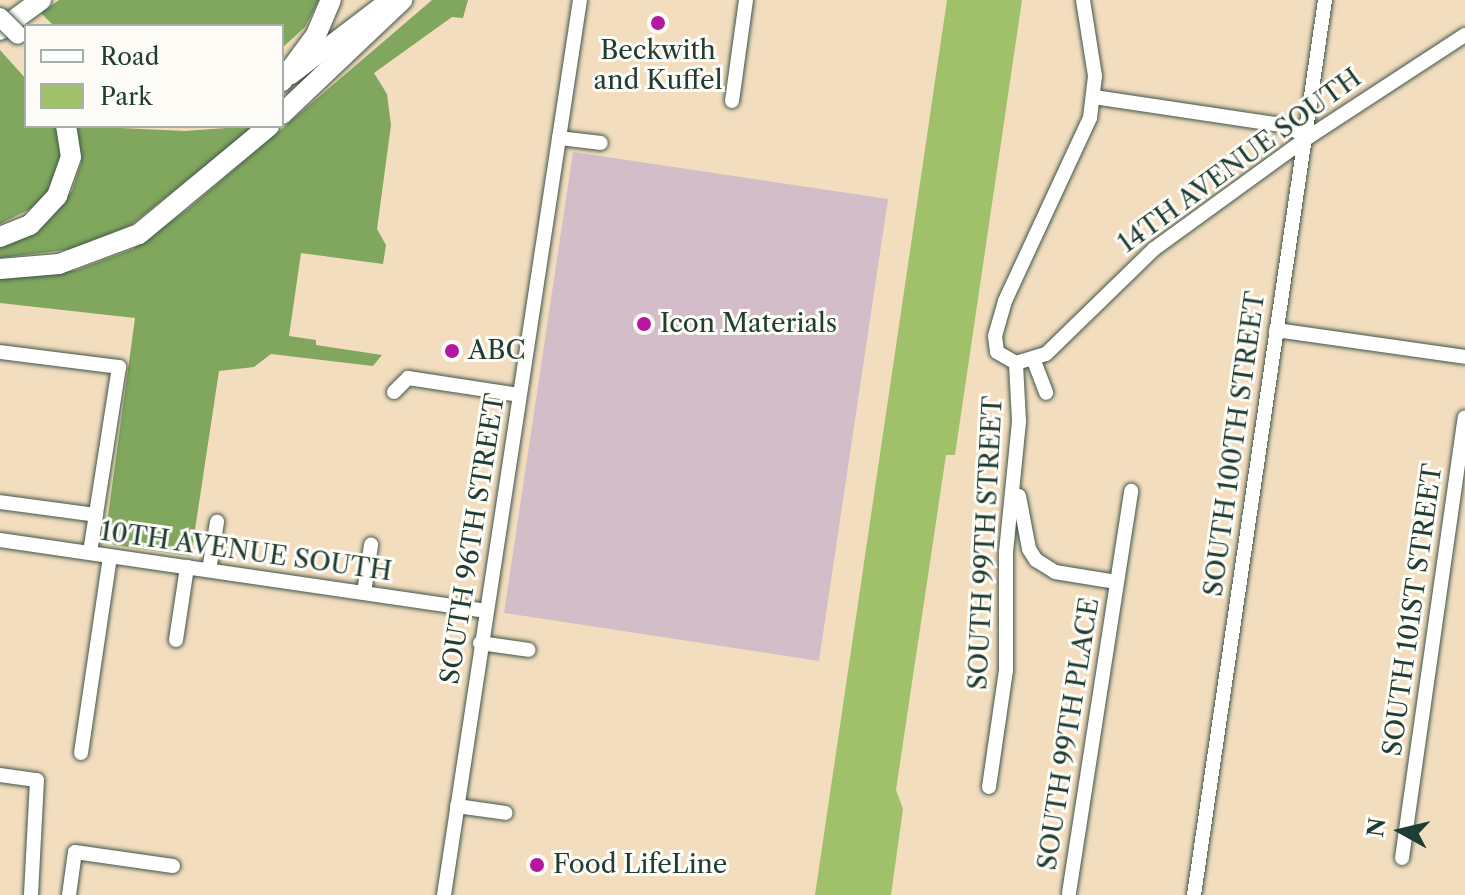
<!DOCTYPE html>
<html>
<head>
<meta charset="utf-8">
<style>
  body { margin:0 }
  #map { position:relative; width:1465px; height:895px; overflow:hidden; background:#f3ddbf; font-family:"Libre Caslon Text",serif }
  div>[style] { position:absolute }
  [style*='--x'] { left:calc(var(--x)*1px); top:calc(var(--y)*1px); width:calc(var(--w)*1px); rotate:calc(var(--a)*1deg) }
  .industrial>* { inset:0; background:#d2bdc8 }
  .green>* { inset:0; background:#a0c169 }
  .forest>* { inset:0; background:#80a75d }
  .roads { filter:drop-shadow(0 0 2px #3f5549) drop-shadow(0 0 2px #3f5549) }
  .minor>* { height:14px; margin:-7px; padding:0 7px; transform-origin:7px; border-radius:7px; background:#fff }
  .major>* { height:18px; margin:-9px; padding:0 9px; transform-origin:9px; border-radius:9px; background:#fff }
  .highway>* { height:20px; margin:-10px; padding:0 10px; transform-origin:10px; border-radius:10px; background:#fff }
  .bridges { filter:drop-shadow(0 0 2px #3f5549) drop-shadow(0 0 2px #3f5549) }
  .major-bridge>* { height:18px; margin:-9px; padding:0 9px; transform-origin:9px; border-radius:9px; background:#fff }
  .dots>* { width:22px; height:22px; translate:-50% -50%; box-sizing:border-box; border:4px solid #fdfcf7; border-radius:50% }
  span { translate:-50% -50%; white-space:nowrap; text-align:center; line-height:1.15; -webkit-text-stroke:6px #fdfcf7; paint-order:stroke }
  .poi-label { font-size:26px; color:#1f3d34 }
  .left { translate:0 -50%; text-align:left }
  .street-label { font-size:26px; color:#1f3d34 }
  .legend { position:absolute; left:24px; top:24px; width:260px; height:104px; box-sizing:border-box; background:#fdfcf7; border:2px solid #a4b0a9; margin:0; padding:10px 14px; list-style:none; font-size:24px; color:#1f3d34 }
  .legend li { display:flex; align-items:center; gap:16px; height:40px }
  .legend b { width:40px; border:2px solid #a4b0a9 }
  .north { position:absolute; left:1361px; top:791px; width:80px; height:80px; -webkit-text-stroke:6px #fdfcf7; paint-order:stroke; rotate:278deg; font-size:22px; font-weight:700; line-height:32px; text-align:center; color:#1f3d34 }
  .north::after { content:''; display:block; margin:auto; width:28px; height:36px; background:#1f3d34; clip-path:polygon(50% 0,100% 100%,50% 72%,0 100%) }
</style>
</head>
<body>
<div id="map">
  <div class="industrial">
    <i style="clip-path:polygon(573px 152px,888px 199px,819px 661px,504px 613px)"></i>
  </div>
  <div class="green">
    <i style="clip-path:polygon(947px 0,1022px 0,955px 455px,946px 455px,896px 790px,903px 809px,891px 895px,815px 895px)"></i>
  </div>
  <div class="forest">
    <i style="clip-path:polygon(59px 0,319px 0,305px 27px,282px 48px,282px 26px,54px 26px,41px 13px)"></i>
    <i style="clip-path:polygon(432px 0,468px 0,463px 18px,452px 17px,374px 73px,387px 94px,391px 125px,377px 229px,386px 245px,383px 264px,301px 253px,289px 336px,316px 340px,316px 345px,382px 355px,373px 366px,271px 354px,254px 367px,219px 371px,191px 556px,114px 545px,105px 538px,135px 318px,0 303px,0 279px,77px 270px,133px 249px,188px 209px)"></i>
    <i style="clip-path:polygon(0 50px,26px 79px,26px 126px,59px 126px,62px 159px,51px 188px,36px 206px,0 224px)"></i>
    <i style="clip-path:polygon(77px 126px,185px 131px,255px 126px,131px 225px,73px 249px,0 258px,0 244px,44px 225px,72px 191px,81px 163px)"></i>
  </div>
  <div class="roads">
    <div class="minor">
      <i style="--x:1094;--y:97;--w:196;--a:8.5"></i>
      <i style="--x:1288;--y:126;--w:22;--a:32"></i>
      <i style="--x:732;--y:101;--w:102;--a:-82.1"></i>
      <i style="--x:559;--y:138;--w:42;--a:6.8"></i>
      <i style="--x:1276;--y:330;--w:191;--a:8.1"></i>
      <i style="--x:0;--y:352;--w:120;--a:7.2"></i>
      <i style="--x:119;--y:367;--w:188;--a:98.9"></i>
      <i style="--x:1034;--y:361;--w:34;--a:69"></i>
      <i style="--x:1016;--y:363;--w:31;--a:-17"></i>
      <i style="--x:1046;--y:354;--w:151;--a:-44.2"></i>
      <i style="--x:1154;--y:249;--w:189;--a:-36"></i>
      <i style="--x:1307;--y:138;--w:189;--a:-33.1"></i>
      <i style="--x:394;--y:392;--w:20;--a:-45"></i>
      <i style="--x:408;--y:378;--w:112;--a:8.7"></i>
      <i style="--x:1019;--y:496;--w:54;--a:79.3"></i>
      <i style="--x:1029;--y:549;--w:13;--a:58"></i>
      <i style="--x:1036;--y:560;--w:22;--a:32"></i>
      <i style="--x:1055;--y:572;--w:62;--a:9.3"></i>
      <i style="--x:0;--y:502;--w:97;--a:7.7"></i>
      <i style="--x:0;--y:540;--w:490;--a:8.3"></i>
      <i style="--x:209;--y:570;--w:49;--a:-80.5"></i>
      <i style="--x:364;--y:593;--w:49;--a:-81.7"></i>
      <i style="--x:176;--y:640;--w:74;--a:-81.4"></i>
      <i style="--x:480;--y:643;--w:49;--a:8.1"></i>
      <i style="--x:81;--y:753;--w:199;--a:-81.6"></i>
      <i style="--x:0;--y:775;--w:37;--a:8"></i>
      <i style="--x:37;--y:780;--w:115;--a:93"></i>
      <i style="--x:989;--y:787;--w:118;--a:-81.7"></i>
      <i style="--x:1006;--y:670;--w:118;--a:-90"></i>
      <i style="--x:1006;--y:552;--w:132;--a:-84.3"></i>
      <i style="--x:1019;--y:421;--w:58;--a:-93"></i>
      <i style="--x:1016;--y:363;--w:22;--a:-150"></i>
      <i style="--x:997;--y:352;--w:16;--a:-97"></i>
      <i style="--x:995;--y:336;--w:36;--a:-74"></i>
      <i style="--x:1005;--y:301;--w:202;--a:-65.1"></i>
      <i style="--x:1090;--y:118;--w:42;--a:-83.2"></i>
      <i style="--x:1095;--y:76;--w:77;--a:-99"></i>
      <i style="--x:457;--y:806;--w:49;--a:8.1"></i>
      <i style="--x:1402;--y:858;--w:445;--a:-81.9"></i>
      <i style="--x:1069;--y:893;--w:407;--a:-81.2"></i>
      <i style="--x:69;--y:895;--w:43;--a:-82.1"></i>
      <i style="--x:75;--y:852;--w:99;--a:8.1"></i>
      <i style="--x:444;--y:895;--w:905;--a:-81.36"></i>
      <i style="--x:1194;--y:895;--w:905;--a:-81.67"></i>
    </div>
    <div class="major">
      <i style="--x:291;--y:75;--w:123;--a:-37.4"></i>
    </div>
    <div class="highway">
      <i style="--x:0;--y:30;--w:51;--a:-36.2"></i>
      <i style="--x:282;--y:81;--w:57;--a:-53.5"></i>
      <i style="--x:316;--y:35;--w:38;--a:-67"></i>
      <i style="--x:282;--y:114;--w:166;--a:-43.5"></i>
      <i style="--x:0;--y:237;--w:32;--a:-22"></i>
      <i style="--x:30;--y:225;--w:40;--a:-47"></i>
      <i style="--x:57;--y:196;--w:41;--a:-70.3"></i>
      <i style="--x:71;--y:157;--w:31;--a:-99"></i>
      <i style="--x:0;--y:269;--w:59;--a:-4.8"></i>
      <i style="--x:59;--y:264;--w:85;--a:-20.6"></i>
      <i style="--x:139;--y:234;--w:169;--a:-39.7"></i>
    </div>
  </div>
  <div class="bridges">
    <div class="major-bridge">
      <i style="--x:0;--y:17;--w:25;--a:45"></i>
    </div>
  </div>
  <div class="dots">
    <i style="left:658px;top:23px;background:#b5179e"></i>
    <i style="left:644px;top:324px;background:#b5179e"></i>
    <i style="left:452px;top:351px;background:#b5179e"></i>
    <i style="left:537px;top:865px;background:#b5179e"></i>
  </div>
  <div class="poi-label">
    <span style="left:658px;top:66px">Beckwith<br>and Kuffel</span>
    <span class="left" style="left:660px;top:324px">Icon Materials</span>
    <span class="left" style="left:468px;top:351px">ABC</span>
    <span class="left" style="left:553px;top:865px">Food LifeLine</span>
  </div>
  <div class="street-label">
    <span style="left:1240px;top:161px;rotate:-36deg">14TH AVENUE SOUTH</span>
    <span style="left:1235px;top:444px;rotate:-82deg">SOUTH 100TH STREET</span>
    <span style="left:473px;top:539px;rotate:-81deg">SOUTH 96TH STREET</span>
    <span style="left:986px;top:543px;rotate:-87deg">SOUTH 99TH STREET</span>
    <span style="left:246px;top:552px;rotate:8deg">10TH AVENUE SOUTH</span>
    <span style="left:1413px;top:610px;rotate:-82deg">SOUTH 101ST STREET</span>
    <span style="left:1069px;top:734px;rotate:-81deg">SOUTH 99TH PLACE</span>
  </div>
  <ul class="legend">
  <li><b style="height:10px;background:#fff"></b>Road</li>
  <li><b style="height:22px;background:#a0c169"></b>Park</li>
  </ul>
  <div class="north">N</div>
</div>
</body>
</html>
